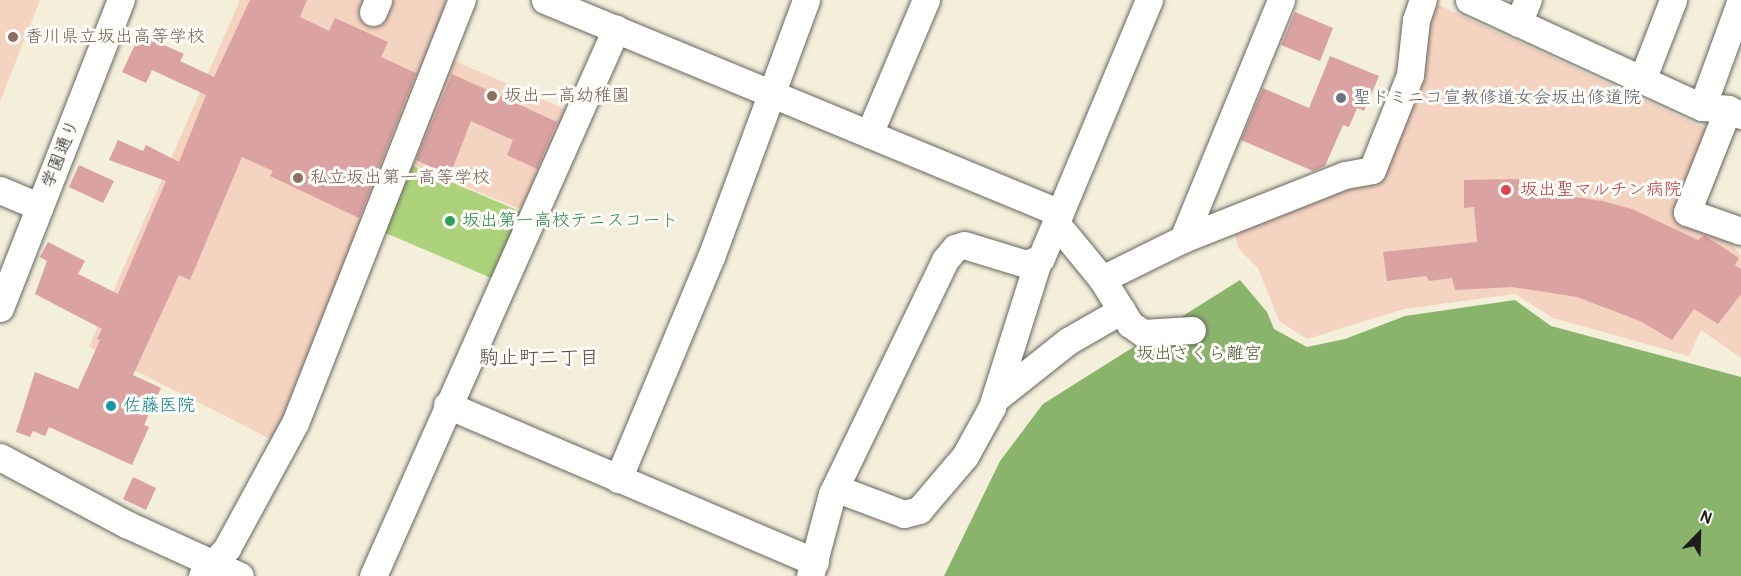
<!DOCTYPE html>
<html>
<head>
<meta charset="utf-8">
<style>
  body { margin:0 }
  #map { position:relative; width:1741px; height:576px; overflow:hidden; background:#f3efdb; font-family:Pangolin,"Klee One",sans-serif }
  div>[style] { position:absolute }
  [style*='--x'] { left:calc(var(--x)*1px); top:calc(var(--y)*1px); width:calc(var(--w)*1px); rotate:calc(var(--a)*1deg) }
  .built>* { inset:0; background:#f4d3c1 }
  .green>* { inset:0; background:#add27c }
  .forest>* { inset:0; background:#8ab46c }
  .building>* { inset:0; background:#daa2a1 }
  .roads { filter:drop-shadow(0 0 2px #67665f) drop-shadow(0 0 2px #67665f) }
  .minor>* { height:27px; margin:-13.5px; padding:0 13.5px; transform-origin:13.5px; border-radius:13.5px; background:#fff }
  .dots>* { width:16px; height:16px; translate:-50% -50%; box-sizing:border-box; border:3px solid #fdfcf7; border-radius:50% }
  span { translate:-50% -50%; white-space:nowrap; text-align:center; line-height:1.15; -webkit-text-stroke:6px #fdfcf7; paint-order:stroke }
  .education-label { font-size:18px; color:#785e54 }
  .left { translate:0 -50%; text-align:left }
  .worship-label { font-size:18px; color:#5b616d }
  .street-label { font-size:18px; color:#1c1c1c }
  .health-label { font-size:18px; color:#be3a42 }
  .leisure-label { font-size:18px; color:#27864d }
  .park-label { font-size:18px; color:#4f5c3e }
  .culture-label { font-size:18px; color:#0d838f }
  .neighbourhood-label { font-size:20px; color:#5e4b4b }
  .north { position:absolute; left:1669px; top:504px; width:60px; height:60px; -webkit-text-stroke:4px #fdfcf7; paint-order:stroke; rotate:23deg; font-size:16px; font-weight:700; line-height:24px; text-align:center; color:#1c1c1c }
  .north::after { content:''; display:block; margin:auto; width:21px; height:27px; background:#1c1c1c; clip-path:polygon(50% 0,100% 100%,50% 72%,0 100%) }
</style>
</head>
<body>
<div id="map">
  <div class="built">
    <i style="clip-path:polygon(0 0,40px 0,0 102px)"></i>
    <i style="clip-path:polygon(240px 0,457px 0,280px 444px,89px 347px)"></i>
    <i style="clip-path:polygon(1430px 1px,1732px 141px,1699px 224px,1724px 234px,1741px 256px,1741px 358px,1701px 330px,1689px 356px,1553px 318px,1515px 294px,1404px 309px,1307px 339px,1279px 321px,1258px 268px,1239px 249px,1232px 225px,1364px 162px)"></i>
    <i style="clip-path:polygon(446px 57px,569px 111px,527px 212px,404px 161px)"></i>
  </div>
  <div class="green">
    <i style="clip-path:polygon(404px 162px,524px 213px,496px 280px,376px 229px)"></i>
  </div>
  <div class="forest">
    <i style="clip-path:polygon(1240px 280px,1267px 312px,1274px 329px,1307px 347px,1345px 339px,1405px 316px,1515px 300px,1551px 326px,1741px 377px,1741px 576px,944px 576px,1000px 461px,1043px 404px)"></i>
  </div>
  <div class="building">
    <i style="clip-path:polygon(250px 0,307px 0,300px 17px,329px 31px,335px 18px,388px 42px,381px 57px,416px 73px,359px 218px,270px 176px,273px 171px,242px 157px,190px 280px,179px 275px,133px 375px,161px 388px,144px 425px,149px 427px,132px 465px,49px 427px,45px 436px,33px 431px,30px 437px,16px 432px,35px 372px,78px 389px,100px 340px,97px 339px,102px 329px,35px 294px,47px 261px,40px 257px,48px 242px,85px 261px,78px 274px,118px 294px,166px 181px,109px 160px,118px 140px,143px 151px,146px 145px,179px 162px,206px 95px,152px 70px,146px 83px,122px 72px,140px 34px,184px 54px,180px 61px,214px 77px)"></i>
    <i style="clip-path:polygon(1295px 12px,1333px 28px,1320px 61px,1281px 45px)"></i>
    <i style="clip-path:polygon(1330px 56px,1379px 76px,1364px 111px,1357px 108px,1349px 127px,1343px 125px,1325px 166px,1313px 171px,1241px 140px,1263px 88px,1309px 108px)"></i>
    <i style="clip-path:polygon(452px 74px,557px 122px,537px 169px,507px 155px,513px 140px,471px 121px,450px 175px,416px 160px)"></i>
    <i style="clip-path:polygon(79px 165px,114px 181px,103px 203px,69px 187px)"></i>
    <i style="clip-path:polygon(1519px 179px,1519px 189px,1602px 201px,1632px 209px,1698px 240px,1704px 235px,1739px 258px,1735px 265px,1741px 269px,1741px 294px,1718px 324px,1694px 309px,1672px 340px,1640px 321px,1577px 297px,1512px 287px,1455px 290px,1452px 278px,1429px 281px,1426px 276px,1387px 281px,1383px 252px,1477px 242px,1474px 207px,1464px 208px,1464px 180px)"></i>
    <i style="clip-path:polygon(133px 477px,156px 488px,146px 510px,123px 499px)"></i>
  </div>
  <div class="roads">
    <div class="minor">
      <i style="--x:545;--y:0;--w:557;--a:22.47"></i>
      <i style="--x:1469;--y:0;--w:256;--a:24.7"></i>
      <i style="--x:1702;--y:107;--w:26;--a:4"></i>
      <i style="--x:1728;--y:109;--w:14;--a:25"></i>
      <i style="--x:373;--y:12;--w:13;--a:-67"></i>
      <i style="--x:1518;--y:23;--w:25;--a:-67"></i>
      <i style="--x:1642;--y:80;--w:86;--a:-68.8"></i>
      <i style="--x:1702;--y:107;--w:114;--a:-70"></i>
      <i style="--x:1728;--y:109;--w:111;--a:111.7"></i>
      <i style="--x:1687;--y:212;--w:57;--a:19.4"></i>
      <i style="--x:869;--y:134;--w:146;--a:-67"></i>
      <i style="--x:0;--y:190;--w:43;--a:23"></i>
      <i style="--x:1056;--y:223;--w:72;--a:50.6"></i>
      <i style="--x:1102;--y:279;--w:53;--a:58.1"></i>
      <i style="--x:1130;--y:324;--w:16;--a:35"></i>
      <i style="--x:1143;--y:333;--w:49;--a:-3.5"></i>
      <i style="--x:1183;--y:239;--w:258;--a:-67.7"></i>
      <i style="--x:1102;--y:279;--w:90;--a:-26.3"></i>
      <i style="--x:1183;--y:239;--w:174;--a:-21.6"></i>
      <i style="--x:1345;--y:175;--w:27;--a:-10"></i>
      <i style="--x:1372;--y:170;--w:102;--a:-68.2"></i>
      <i style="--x:1410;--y:75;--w:55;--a:-83.8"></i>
      <i style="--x:1416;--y:20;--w:21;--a:-71"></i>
      <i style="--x:0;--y:308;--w:331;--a:-68.6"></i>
      <i style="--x:995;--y:399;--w:93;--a:-38.5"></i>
      <i style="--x:1068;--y:341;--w:62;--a:-29.9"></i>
      <i style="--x:447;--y:405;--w:400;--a:23.1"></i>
      <i style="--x:0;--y:457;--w:143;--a:28"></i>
      <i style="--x:126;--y:524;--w:125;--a:24.5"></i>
      <i style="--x:618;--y:479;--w:241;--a:-67.3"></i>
      <i style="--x:711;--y:257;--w:274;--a:-69.7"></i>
      <i style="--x:835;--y:488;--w:74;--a:20.6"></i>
      <i style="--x:904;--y:514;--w:16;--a:-15"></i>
      <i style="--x:919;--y:510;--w:71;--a:-49.6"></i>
      <i style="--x:965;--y:456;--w:56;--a:-61.1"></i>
      <i style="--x:992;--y:407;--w:153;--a:-72.5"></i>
      <i style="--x:202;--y:576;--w:38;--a:-48"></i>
      <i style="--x:227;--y:548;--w:142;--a:-61.5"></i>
      <i style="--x:295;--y:423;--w:455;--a:-68.5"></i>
      <i style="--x:373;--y:576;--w:599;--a:-66.05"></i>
      <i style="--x:810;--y:576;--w:85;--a:-75"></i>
      <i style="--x:832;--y:494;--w:260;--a:-64.2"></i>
      <i style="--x:945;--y:260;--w:16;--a:-50"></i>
      <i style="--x:955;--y:248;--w:9;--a:-18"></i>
      <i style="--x:964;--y:245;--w:65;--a:17"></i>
      <i style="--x:1026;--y:264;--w:16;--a:-22"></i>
      <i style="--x:1041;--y:258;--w:280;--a:-67.3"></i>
    </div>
  </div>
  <div class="dots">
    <i style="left:13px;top:37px;background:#8d6e63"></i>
    <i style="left:492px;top:96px;background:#8d6e63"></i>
    <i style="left:1341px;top:98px;background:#6b7280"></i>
    <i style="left:298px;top:178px;background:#8d6e63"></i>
    <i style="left:1506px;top:190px;background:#e0444e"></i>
    <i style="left:450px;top:221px;background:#2e9e5b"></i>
    <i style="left:111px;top:406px;background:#0f9aa8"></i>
  </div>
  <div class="education-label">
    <span class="left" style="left:25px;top:37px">香川県立坂出高等学校</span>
    <span class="left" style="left:504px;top:96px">坂出一高幼稚園</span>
    <span class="left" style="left:310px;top:178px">私立坂出第一高等学校</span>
  </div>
  <div class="worship-label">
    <span class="left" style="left:1353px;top:98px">聖ドミニコ宣教修道女会坂出修道院</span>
  </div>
  <div class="street-label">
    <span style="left:61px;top:154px;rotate:-68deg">学園通り</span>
  </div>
  <div class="health-label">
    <span class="left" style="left:1520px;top:190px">坂出聖マルチン病院</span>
  </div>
  <div class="leisure-label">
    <span class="left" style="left:462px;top:221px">坂出第一高校テニスコート</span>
  </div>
  <div class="park-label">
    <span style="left:1199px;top:354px">坂出さくら離宮</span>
  </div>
  <div class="culture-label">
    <span class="left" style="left:123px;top:406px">佐藤医院</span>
  </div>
  <div class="neighbourhood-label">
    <span style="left:539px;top:357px">駒止町二丁目</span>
  </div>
  <div class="north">N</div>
</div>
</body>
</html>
